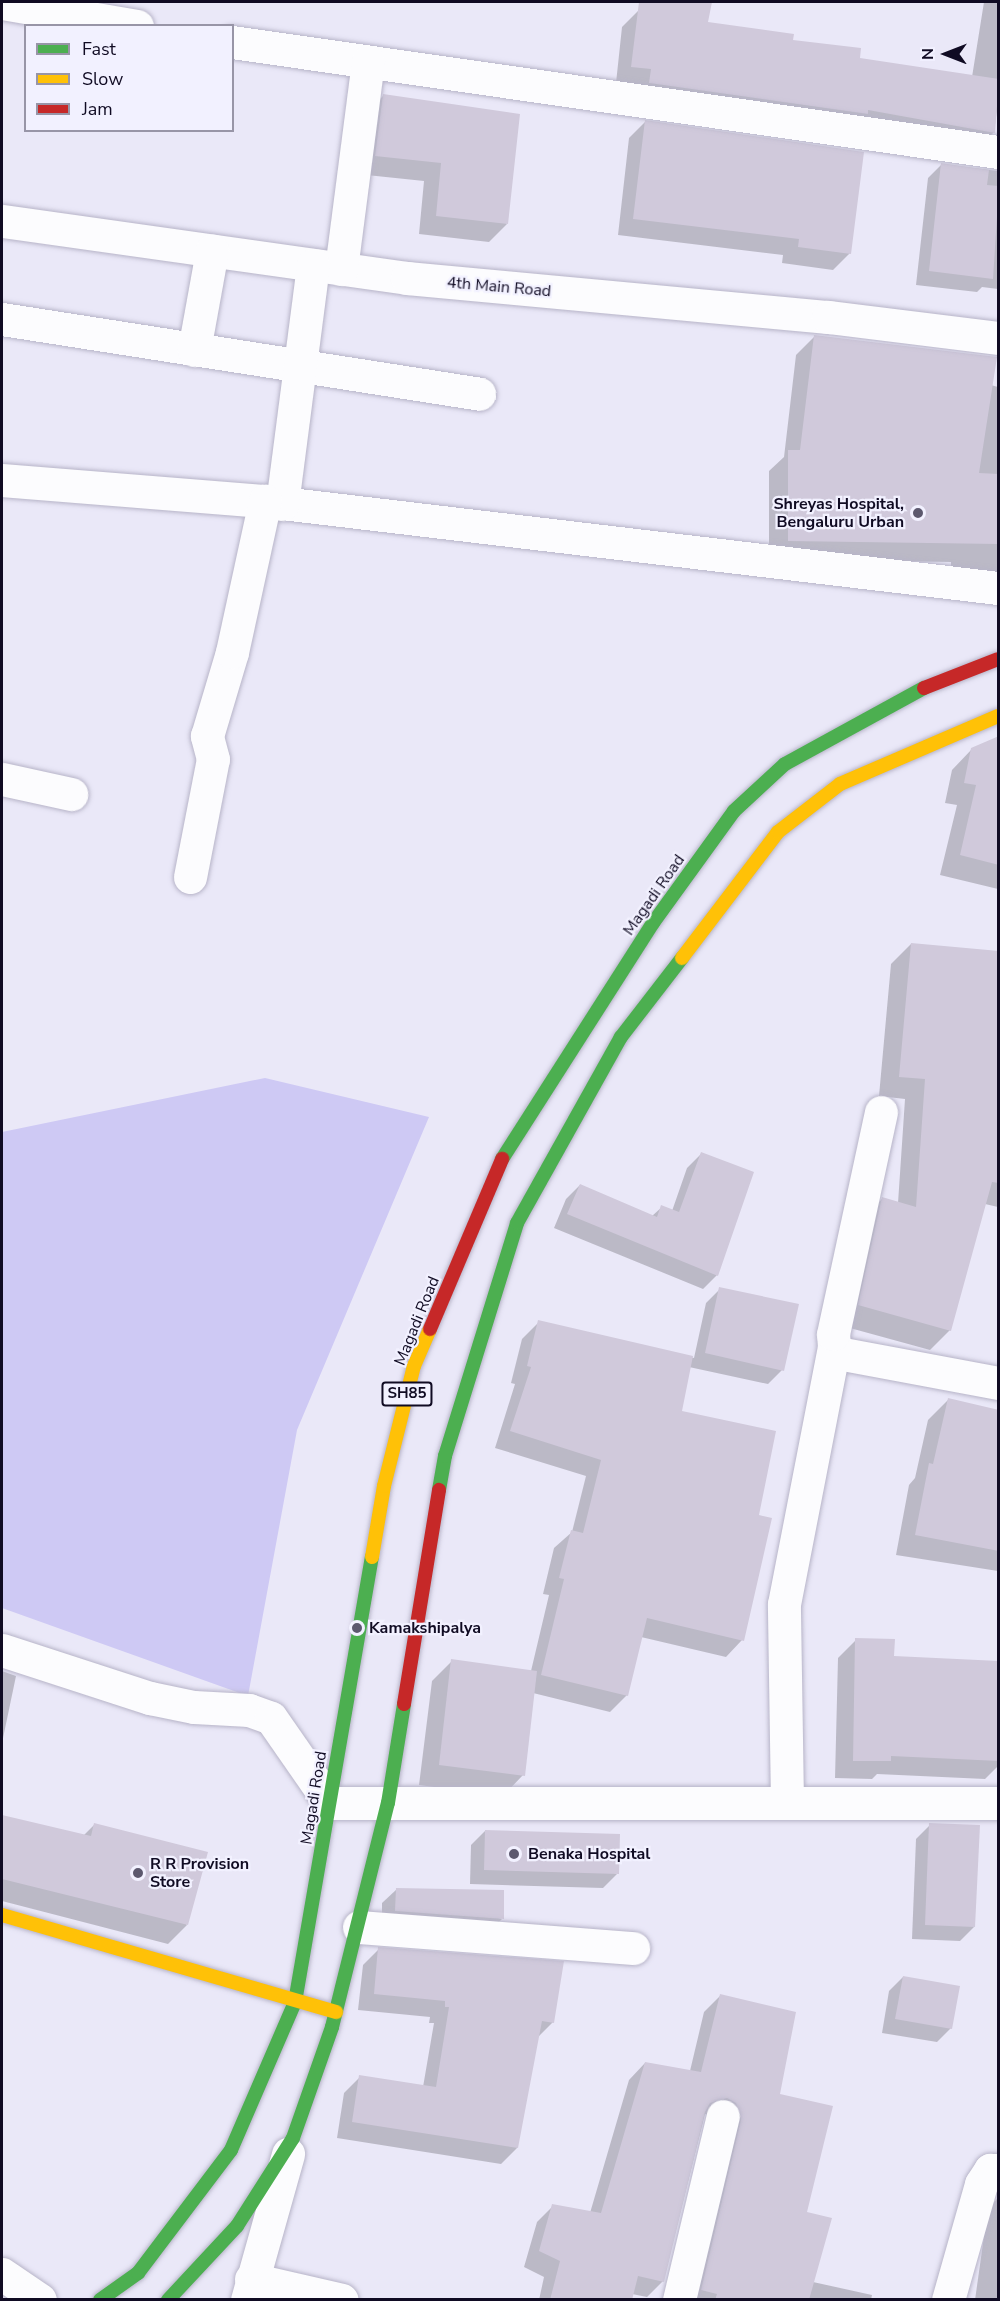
<!DOCTYPE html>
<html>
<head>
<meta charset="utf-8">
<style>
  body { margin:0 }
  #map { position:relative; width:1000px; height:2301px; overflow:hidden; background:#eae8f8; font-family:"Nunito Sans",sans-serif }
  div>[style] { position:absolute }
  [style*='--x'] { left:calc(var(--x)*1px); top:calc(var(--y)*1px); width:calc(var(--w)*1px); rotate:calc(var(--a)*1deg) }
  .green>* { inset:0; background:#cec9f4 }
  .shadow>* { inset:0; background:#0003 }
  .building>* { inset:0; background:#d0c9db }
  .roads { filter:drop-shadow(0 0 2px #b7b4c8) drop-shadow(0 0 2px #b7b4c8) }
  .street>* { height:33px; margin:-16.5px; padding:0 16.5px; transform-origin:16.5px; border-radius:16.5px; background:#fcfcfe }
  .fast>* { height:14px; margin:-7px; padding:0 7px; transform-origin:7px; border-radius:7px; background:#4caf50 }
  .slow>* { height:14px; margin:-7px; padding:0 7px; transform-origin:7px; border-radius:7px; background:#ffc107 }
  .jam>* { height:14px; margin:-7px; padding:0 7px; transform-origin:7px; border-radius:7px; background:#c62828 }
  .dots>* { width:16px; height:16px; translate:-50% -50%; box-sizing:border-box; border:3px solid #f2f1ff; border-radius:50% }
  span { translate:-50% -50%; white-space:nowrap; text-align:center; line-height:1.15; -webkit-text-stroke:4.5px #f2f1ff; paint-order:stroke }
  .shield-label span { padding:2px 4px; background:#f2f1ff; border:2px solid; border-radius:4px; -webkit-text-stroke-width:0 }
  .shield-label { font-size:15px; color:#100b23; font-weight:700 }
  .street-label { font-size:16px; color:#100b23 }
  .poi-label { font-size:16px; color:#100b23; font-weight:700 }
  .right { translate:-100% -50%; text-align:right }
  .left { translate:0 -50%; text-align:left }
  .frame { position:absolute; inset:0; border:3px solid #100b23; pointer-events:none }
  .legend { position:absolute; left:24px; top:24px; width:210px; height:108px; box-sizing:border-box; background:#f2f1ff; border:2px solid #9895a7; margin:0; padding:8px 10px; list-style:none; font-size:18px; color:#100b23 }
  .legend li { display:flex; align-items:center; gap:12px; height:30px }
  .legend b { width:30px; border:2px solid #9895a7 }
  .north { position:absolute; left:916px; top:24px; width:60px; height:60px; -webkit-text-stroke:4px #f2f1ff; paint-order:stroke; rotate:270deg; font-size:16px; font-weight:700; line-height:24px; text-align:center; color:#100b23 }
  .north::after { content:''; display:block; margin:auto; width:21px; height:27px; background:#100b23; clip-path:polygon(50% 0,100% 100%,50% 72%,0 100%) }
</style>
</head>
<body>
<div id="map">
  <div class="green">
    <i style="clip-path:polygon(265px 1078px,429px 1117px,297px 1430px,248px 1696px,2px 1608px,2px 1132px)"></i>
  </div>
  <div class="shadow">
    <i style="clip-path:polygon(648px 2px,710px 2px,706px 23px,858px 59px,972px 77px,984px 2px,998px 2px,998px 102px,994px 132px,977px 149px,616px 83px,622px 27px,639px 10px,646px 11px)"></i>
    <i style="clip-path:polygon(383px 96px,507px 224px,489px 242px,419px 234px,424px 181px,357px 174px,365px 114px)"></i>
    <i style="clip-path:polygon(645px 122px,850px 253px,833px 270px,782px 263px,783px 255px,618px 235px,629px 138px)"></i>
    <i style="clip-path:polygon(942px 164px,998px 171px,998px 289px,982px 287px,977px 292px,916px 285px,928px 178px)"></i>
    <i style="clip-path:polygon(815px 336px,998px 387px,998px 575px,951px 572px,951px 562px,769px 559px,769px 471px,784px 457px,796px 355px)"></i>
    <i style="clip-path:polygon(998px 738px,998px 889px,940px 875px,957px 805px,945px 803px,952px 770px,972px 749px)"></i>
    <i style="clip-path:polygon(911px 944px,998px 953px,998px 1207px,985px 1204px,950px 1330px,930px 1350px,839px 1325px,862px 1219px,882px 1199px,898px 1203px,905px 1099px,879px 1096px,891px 964px)"></i>
    <i style="clip-path:polygon(701px 1154px,717px 1275px,703px 1289px,554px 1228px,566px 1199px,580px 1185px,652px 1216px,662px 1207px,672px 1211px,687px 1168px)"></i>
    <i style="clip-path:polygon(720px 1289px,782px 1370px,768px 1384px,689px 1367px,680px 1413px,758px 1516px,742px 1640px,726px 1657px,641px 1637px,627px 1695px,610px 1712px,533px 1693px,523px 1775px,503px 1796px,419px 1785px,432px 1681px,452px 1661px,531px 1671px,549px 1595px,543px 1594px,554px 1548px,572px 1532px,586px 1476px,495px 1448px,515px 1384px,511px 1383px,522px 1339px,539px 1322px,694px 1358px,706px 1303px)"></i>
    <i style="clip-path:polygon(948px 1400px,998px 1411px,998px 1571px,896px 1555px,909px 1485px,915px 1478px,928px 1420px)"></i>
    <i style="clip-path:polygon(856px 1640px,893px 1657px,998px 1663px,998px 1766px,985px 1779px,877px 1774px,872px 1779px,835px 1778px,838px 1658px)"></i>
    <i style="clip-path:polygon(2px 1671px,16px 1676px,2px 1743px)"></i>
    <i style="clip-path:polygon(2px 1817px,83px 1836px,95px 1824px,187px 1925px,168px 1944px,2px 1901px)"></i>
    <i style="clip-path:polygon(930px 1825px,974px 1927px,960px 1941px,912px 1939px,916px 1839px)"></i>
    <i style="clip-path:polygon(485px 1831px,617px 1874px,603px 1888px,470px 1884px,471px 1845px)"></i>
    <i style="clip-path:polygon(397px 1889px,502px 1919px,488px 1933px,382px 1925px,382px 1903px)"></i>
    <i style="clip-path:polygon(379px 1949px,553px 2022px,537px 2038px,517px 2148px,501px 2164px,337px 2138px,344px 2093px,360px 2077px,423px 2087px,434px 2023px,429px 2023px,430px 2017px,358px 2010px,363px 1965px)"></i>
    <i style="clip-path:polygon(903px 1977px,951px 2028px,937px 2042px,882px 2033px,889px 1991px)"></i>
    <i style="clip-path:polygon(721px 1995px,779px 2095px,805px 2214px,813px 2282px,872px 2295px,871px 2300px,687px 2300px,720px 2118px,705px 2114px,663px 2281px,647px 2297px,632px 2294px,630px 2300px,539px 2300px,544px 2277px,524px 2267px,537px 2222px,553px 2206px,590px 2213px,629px 2080px,645px 2063px,690px 2071px,704px 2012px)"></i>
    <i style="clip-path:polygon(998px 2198px,998px 2300px,975px 2300px,988px 2208px)"></i>
  </div>
  <div class="building">
    <i style="clip-path:polygon(639px 2px,712px 2px,708px 22px,794px 34px,793px 40px,861px 48px,860px 58px,999px 79px,995px 133px,868px 110px,868px 114px,649px 83px,651px 69px,631px 67px)"></i>
    <i style="clip-path:polygon(383px 94px,520px 114px,508px 224px,436px 216px,441px 163px,375px 156px)"></i>
    <i style="clip-path:polygon(645px 120px,864px 152px,851px 254px,798px 247px,799px 239px,633px 219px)"></i>
    <i style="clip-path:polygon(941px 163px,989px 170px,987px 185px,999px 186px,993px 279px,929px 271px)"></i>
    <i style="clip-path:polygon(814px 335px,997px 357px,979px 473px,999px 474px,999px 544px,788px 541px,788px 450px,800px 450px)"></i>
    <i style="clip-path:polygon(999px 736px,999px 865px,960px 855px,976px 785px,964px 783px,971px 748px)"></i>
    <i style="clip-path:polygon(911px 943px,999px 951px,999px 1183px,992px 1182px,951px 1331px,858px 1305px,882px 1197px,916px 1207px,925px 1079px,899px 1077px)"></i>
    <i style="clip-path:polygon(701px 1152px,754px 1172px,718px 1276px,567px 1214px,580px 1184px,657px 1217px,661px 1205px,679px 1212px)"></i>
    <i style="clip-path:polygon(719px 1287px,799px 1304px,784px 1371px,705px 1353px)"></i>
    <i style="clip-path:polygon(538px 1320px,693px 1356px,682px 1411px,776px 1431px,759px 1515px,772px 1518px,744px 1641px,647px 1618px,628px 1696px,541px 1675px,564px 1579px,559px 1578px,571px 1530px,583px 1533px,601px 1460px,510px 1431px,531px 1367px,527px 1366px)"></i>
    <i style="clip-path:polygon(948px 1398px,999px 1410px,999px 1551px,915px 1535px,929px 1463px,933px 1464px)"></i>
    <i style="clip-path:polygon(855px 1638px,895px 1639px,894px 1656px,999px 1661px,999px 1761px,891px 1756px,891px 1761px,853px 1761px)"></i>
    <i style="clip-path:polygon(451px 1659px,537px 1671px,525px 1776px,439px 1765px)"></i>
    <i style="clip-path:polygon(2px 1815px,91px 1836px,94px 1823px,208px 1852px,188px 1925px,2px 1879px)"></i>
    <i style="clip-path:polygon(929px 1823px,980px 1825px,975px 1927px,925px 1925px)"></i>
    <i style="clip-path:polygon(485px 1830px,620px 1834px,619px 1874px,484px 1870px)"></i>
    <i style="clip-path:polygon(396px 1888px,504px 1890px,504px 1919px,395px 1911px)"></i>
    <i style="clip-path:polygon(378px 1947px,564px 1961px,554px 2023px,542px 2021px,518px 2148px,352px 2122px,359px 2075px,436px 2087px,449px 2007px,445px 2007px,445px 2001px,374px 1994px)"></i>
    <i style="clip-path:polygon(903px 1976px,960px 1986px,952px 2029px,895px 2019px)"></i>
    <i style="clip-path:polygon(720px 1994px,796px 2012px,780px 2094px,833px 2106px,807px 2212px,832px 2218px,809px 2300px,715px 2300px,717px 2294px,701px 2290px,741px 2120px,736px 2103px,727px 2098px,710px 2103px,705px 2112px,664px 2282px,638px 2276px,632px 2300px,550px 2300px,560px 2261px,539px 2251px,552px 2204px,601px 2213px,645px 2062px,701px 2072px)"></i>
  </div>
  <div class="roads">
    <div class="street">
      <i style="--x:2;--y:3;--w:137;--a:9.7"></i>
      <i style="--x:232;--y:42;--w:774;--a:8.17"></i>
      <i style="--x:2;--y:221;--w:409;--a:8"></i>
      <i style="--x:407;--y:278;--w:423;--a:5.3"></i>
      <i style="--x:828;--y:317;--w:171;--a:7"></i>
      <i style="--x:341;--y:269;--w:209;--a:-82.6"></i>
      <i style="--x:2;--y:319;--w:483;--a:8.9"></i>
      <i style="--x:194;--y:350;--w:101;--a:-79.7"></i>
      <i style="--x:2;--y:480;--w:264;--a:4.6"></i>
      <i style="--x:265;--y:501;--w:738;--a:6.77"></i>
      <i style="--x:282;--y:504;--w:241;--a:-82.6"></i>
      <i style="--x:2;--y:779;--w:71;--a:12.3"></i>
      <i style="--x:190;--y:877;--w:120;--a:-79"></i>
      <i style="--x:213;--y:759;--w:24;--a:-105"></i>
      <i style="--x:207;--y:736;--w:88;--a:-73.4"></i>
      <i style="--x:232;--y:652;--w:155;--a:-77.7"></i>
      <i style="--x:834;--y:1347;--w:11;--a:38"></i>
      <i style="--x:843;--y:1354;--w:158;--a:10.6"></i>
      <i style="--x:2;--y:1650;--w:156;--a:18"></i>
      <i style="--x:150;--y:1698;--w:45;--a:11.6"></i>
      <i style="--x:194;--y:1707;--w:55;--a:3.1"></i>
      <i style="--x:249;--y:1710;--w:23;--a:20"></i>
      <i style="--x:271;--y:1718;--w:103;--a:55.2"></i>
      <i style="--x:330;--y:1803;--w:668;--a:0"></i>
      <i style="--x:787;--y:1803;--w:199;--a:-90.9"></i>
      <i style="--x:784;--y:1604;--w:262;--a:-79"></i>
      <i style="--x:834;--y:1347;--w:13;--a:-94"></i>
      <i style="--x:833;--y:1334;--w:227;--a:-77.8"></i>
      <i style="--x:359;--y:1927;--w:275;--a:4.4"></i>
      <i style="--x:2;--y:2274;--w:46;--a:34.4"></i>
      <i style="--x:251;--y:2279;--w:93;--a:13"></i>
      <i style="--x:247;--y:2300;--w:152;--a:-74.3"></i>
      <i style="--x:679;--y:2300;--w:189;--a:-76.6"></i>
      <i style="--x:948;--y:2300;--w:121;--a:-74.1"></i>
      <i style="--x:981;--y:2184;--w:17;--a:-57"></i>
      <i style="--x:990;--y:2170;--w:8;--a:0"></i>
    </div>
    <div class="fast">
      <i style="--x:502;--y:1159;--w:280;--a:-57.4"></i>
      <i style="--x:653;--y:923;--w:138;--a:-54.1"></i>
      <i style="--x:734;--y:811;--w:69;--a:-42.7"></i>
      <i style="--x:785;--y:764;--w:158;--a:-28.7"></i>
      <i style="--x:439;--y:1490;--w:35;--a:-80"></i>
      <i style="--x:445;--y:1456;--w:244;--a:-72.8"></i>
      <i style="--x:517;--y:1223;--w:213;--a:-60.8"></i>
      <i style="--x:621;--y:1037;--w:100;--a:-52.3"></i>
      <i style="--x:100;--y:2300;--w:47;--a:-35.4"></i>
      <i style="--x:138;--y:2273;--w:154;--a:-52.9"></i>
      <i style="--x:231;--y:2150;--w:161;--a:-66.6"></i>
      <i style="--x:295;--y:2002;--w:452;--a:-80.2"></i>
      <i style="--x:168;--y:2300;--w:101;--a:-47"></i>
      <i style="--x:237;--y:2226;--w:104;--a:-57.5"></i>
      <i style="--x:293;--y:2138;--w:118;--a:-70.6"></i>
      <i style="--x:332;--y:2027;--w:231;--a:-76"></i>
      <i style="--x:388;--y:1803;--w:100;--a:-80.8"></i>
    </div>
    <div class="slow">
      <i style="--x:682;--y:958;--w:158;--a:-52.7"></i>
      <i style="--x:778;--y:832;--w:78;--a:-37.7"></i>
      <i style="--x:840;--y:784;--w:172;--a:-23.3"></i>
      <i style="--x:372;--y:1557;--w:72;--a:-80.4"></i>
      <i style="--x:384;--y:1486;--w:124;--a:-76"></i>
      <i style="--x:414;--y:1366;--w:40;--a:-66.6"></i>
      <i style="--x:2;--y:1915;--w:348;--a:16.2"></i>
    </div>
    <div class="jam">
      <i style="--x:924;--y:688;--w:79;--a:-21.4"></i>
      <i style="--x:430;--y:1329;--w:185;--a:-67"></i>
      <i style="--x:404;--y:1704;--w:217;--a:-80.7"></i>
    </div>
  </div>
  <div class="dots">
    <i style="left:918px;top:513px;background:#5c586e"></i>
    <i style="left:357px;top:1628px;background:#5c586e"></i>
    <i style="left:514px;top:1854px;background:#5c586e"></i>
    <i style="left:138px;top:1873px;background:#5c586e"></i>
  </div>
  <div class="shield-label">
    <span style="left:407px;top:1394px">SH85</span>
  </div>
  <div class="street-label">
    <span style="left:499px;top:287px;rotate:5deg">4th Main Road</span>
    <span style="left:654px;top:895px;rotate:-55deg">Magadi Road</span>
    <span style="left:417px;top:1321px;rotate:-68deg">Magadi Road</span>
    <span style="left:314px;top:1798px;rotate:-81deg">Magadi Road</span>
  </div>
  <div class="poi-label">
    <span class="right" style="left:904px;top:513px">Shreyas Hospital,<br>Bengaluru Urban</span>
    <span class="left" style="left:369px;top:1628px">Kamakshipalya</span>
    <span class="left" style="left:528px;top:1854px">Benaka Hospital</span>
    <span class="left" style="left:150px;top:1873px">R R Provision<br>Store</span>
  </div>
  <div class="frame"></div>
  <ul class="legend">
  <li><b style="height:8px;background:#4caf50"></b>Fast</li>
  <li><b style="height:8px;background:#ffc107"></b>Slow</li>
  <li><b style="height:8px;background:#c62828"></b>Jam</li>
  </ul>
  <div class="north">N</div>
</div>
</body>
</html>
